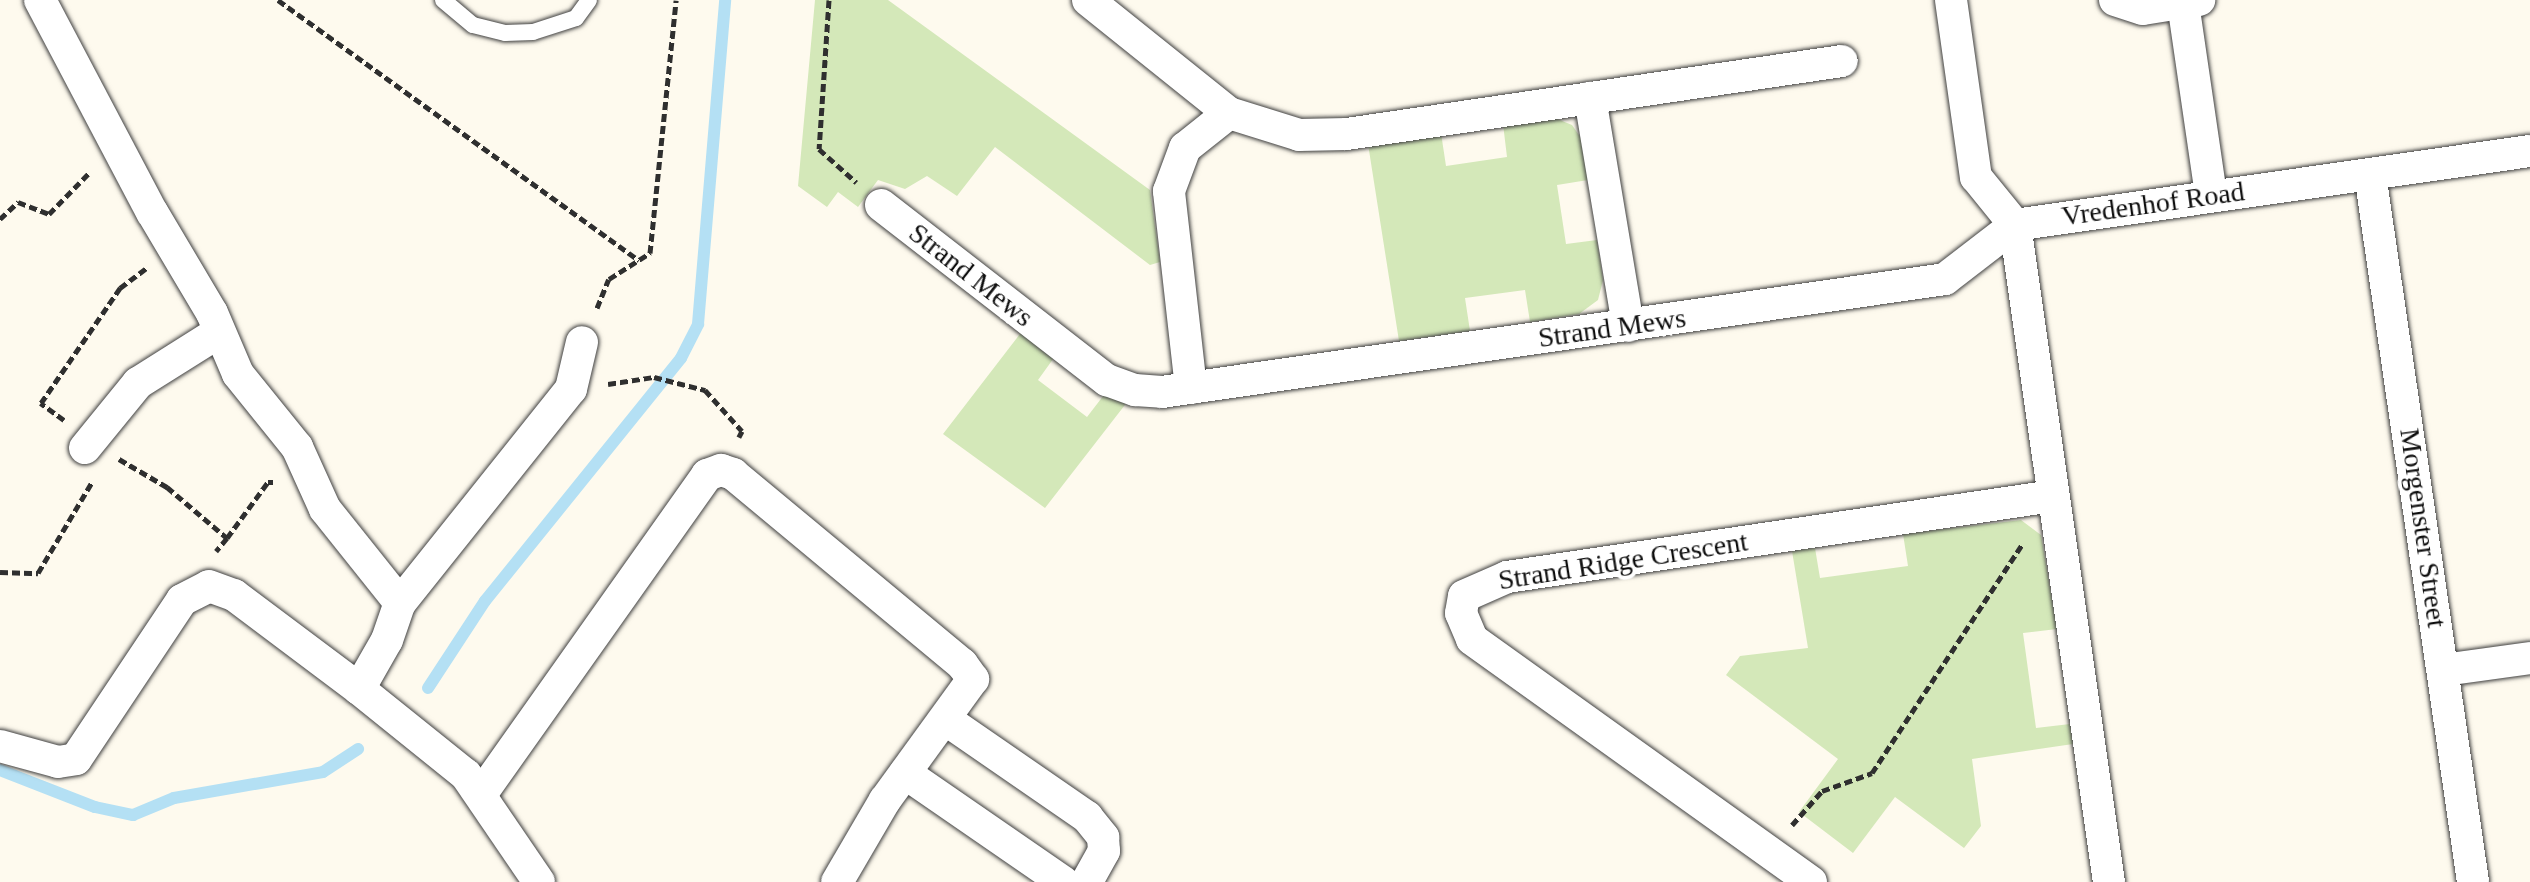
<!DOCTYPE html>
<html>
<head>
<meta charset="utf-8">
<style>
  body { margin:0 }
  #map { position:relative; width:2530px; height:882px; overflow:hidden; background:#fefaee; font-family:"Times New Roman",serif }
  div>[style] { position:absolute }
  [style*='--x'] { left:calc(var(--x)*1px); top:calc(var(--y)*1px); width:calc(var(--w)*1px); rotate:calc(var(--a)*1deg) }
  .green>* { inset:0; background:#d4e8b9 }
  .stream>* { height:12px; margin:-6px; padding:0 6px; transform-origin:6px; border-radius:6px; background:#b4e0f4 }
  .path>* { height:5px; margin-top:-2.5px; transform-origin:0; background:repeating-linear-gradient(90deg,#2f2f2f 0 8px,transparent 0 12px) }
  .roads { filter:drop-shadow(0 0 2px #404040) drop-shadow(0 0 2px #404040) }
  .service>* { height:16px; margin:-8px; padding:0 8px; transform-origin:8px; border-radius:8px; background:#fff }
  .minor>* { height:32px; margin:-16px; padding:0 16px; transform-origin:16px; border-radius:16px; background:#fff }
  span { translate:-50% -50%; white-space:nowrap; text-align:center; line-height:1.15; -webkit-text-stroke:8px #fff; paint-order:stroke }
  .street-label { font-size:28px; color:#0d0d0d }
</style>
</head>
<body>
<div id="map">
  <div class="green">
    <i style="clip-path:polygon(815px 0,888px 0,1150px 190px,1160px 262px,1150px 265px,995px 147px,957px 196px,927px 176px,905px 189px,878px 180px,858px 207px,838px 192px,827px 207px,798px 186px)"></i>
    <i style="clip-path:polygon(1555px 118px,1572px 125px,1583px 141px,1588px 180px,1557px 185px,1566px 244px,1597px 240px,1603px 280px,1598px 300px,1579px 314px,1530px 322px,1525px 290px,1465px 298px,1470px 331px,1399px 341px,1368px 144px,1441px 133px,1446px 166px,1507px 157px,1503px 124px)"></i>
    <i style="clip-path:polygon(1023px 330px,1056px 355px,1038px 380px,1087px 417px,1107px 391px,1128px 401px,1045px 508px,943px 434px)"></i>
    <i style="clip-path:polygon(2021px 520px,2041px 535px,2057px 629px,2023px 633px,2036px 728px,2070px 724px,2073px 744px,1972px 759px,1981px 826px,1964px 848px,1895px 797px,1853px 853px,1799px 812px,1838px 759px,1726px 675px,1740px 656px,1808px 648px,1792px 551px,1815px 548px,1820px 578px,1908px 566px,1903px 534px)"></i>
  </div>
  <div class="stream">
    <i style="--x:428;--y:688;--w:104;--a:-56.8"></i>
    <i style="--x:485;--y:601;--w:312;--a:-51.1"></i>
    <i style="--x:681;--y:358;--w:38;--a:-63"></i>
    <i style="--x:698;--y:324;--w:325;--a:-85.2"></i>
    <i style="--x:0;--y:770;--w:102;--a:21.3"></i>
    <i style="--x:95;--y:807;--w:39;--a:12"></i>
    <i style="--x:133;--y:815;--w:44;--a:-22.5"></i>
    <i style="--x:174;--y:798;--w:151;--a:-9.9"></i>
    <i style="--x:323;--y:772;--w:42;--a:-33.3"></i>
  </div>
  <div class="path">
    <i style="--x:278;--y:0;--w:445;--a:35.8"></i>
    <i style="--x:829;--y:0;--w:149;--a:93.8"></i>
    <i style="--x:819;--y:149;--w:50;--a:41.7"></i>
    <i style="--x:0;--y:219;--w:25;--a:-43"></i>
    <i style="--x:18;--y:202;--w:33;--a:21"></i>
    <i style="--x:49;--y:214;--w:59;--a:-45.7"></i>
    <i style="--x:597;--y:308;--w:31;--a:-68"></i>
    <i style="--x:609;--y:279;--w:49;--a:-32.4"></i>
    <i style="--x:650;--y:253;--w:254;--a:-84.1"></i>
    <i style="--x:608;--y:384;--w:47;--a:-8.7"></i>
    <i style="--x:654;--y:377;--w:53;--a:14.3"></i>
    <i style="--x:705;--y:390;--w:55;--a:47.9"></i>
    <i style="--x:742;--y:431;--w:7;--a:117"></i>
    <i style="--x:64;--y:420;--w:29;--a:-144"></i>
    <i style="--x:41;--y:403;--w:140;--a:-55.5"></i>
    <i style="--x:120;--y:288;--w:34;--a:-37"></i>
    <i style="--x:119;--y:459;--w:56;--a:30.3"></i>
    <i style="--x:167;--y:487;--w:79;--a:40.4"></i>
    <i style="--x:227;--y:538;--w:17;--a:130"></i>
    <i style="--x:227;--y:538;--w:69;--a:-53.8"></i>
    <i style="--x:268;--y:482;--w:5;--a:0"></i>
    <i style="--x:0;--y:572;--w:38;--a:2"></i>
    <i style="--x:38;--y:573;--w:106;--a:-59.3"></i>
    <i style="--x:1792;--y:825;--w:45;--a:-48.6"></i>
    <i style="--x:1822;--y:791;--w:53;--a:-19.8"></i>
    <i style="--x:1872;--y:773;--w:275;--a:-56.7"></i>
  </div>
  <div class="roads">
    <div class="service">
      <i style="--x:443;--y:0;--w:39;--a:40"></i>
      <i style="--x:473;--y:25;--w:33;--a:14"></i>
      <i style="--x:505;--y:33;--w:28;--a:-2"></i>
      <i style="--x:533;--y:32;--w:45;--a:-18"></i>
      <i style="--x:576;--y:18;--w:22;--a:-54"></i>
    </div>
    <div class="minor">
      <i style="--x:40;--y:0;--w:240;--a:62.2"></i>
      <i style="--x:152;--y:212;--w:117;--a:59.3"></i>
      <i style="--x:212;--y:313;--w:66;--a:66.9"></i>
      <i style="--x:238;--y:374;--w:94;--a:51.1"></i>
      <i style="--x:297;--y:447;--w:68;--a:65.7"></i>
      <i style="--x:325;--y:509;--w:120;--a:51.4"></i>
      <i style="--x:1088;--y:0;--w:181;--a:38.7"></i>
      <i style="--x:1229;--y:113;--w:73;--a:17.4"></i>
      <i style="--x:1299;--y:135;--w:48;--a:-1.2"></i>
      <i style="--x:1347;--y:134;--w:500;--a:-8.39"></i>
      <i style="--x:1951;--y:0;--w:179;--a:82"></i>
      <i style="--x:1976;--y:177;--w:62;--a:50.9"></i>
      <i style="--x:2115;--y:0;--w:29;--a:18"></i>
      <i style="--x:2143;--y:9;--w:57;--a:-9.1"></i>
      <i style="--x:2183;--y:3;--w:194;--a:81.7"></i>
      <i style="--x:1590;--y:98;--w:231;--a:80.5"></i>
      <i style="--x:2370;--y:174;--w:715;--a:81.72"></i>
      <i style="--x:881;--y:205;--w:286;--a:37.8"></i>
      <i style="--x:1107;--y:380;--w:30;--a:20"></i>
      <i style="--x:1135;--y:390;--w:27;--a:4"></i>
      <i style="--x:1162;--y:392;--w:791;--a:-8.21"></i>
      <i style="--x:1945;--y:279;--w:88;--a:-37.6"></i>
      <i style="--x:2015;--y:225;--w:520;--a:-8.18"></i>
      <i style="--x:2015;--y:225;--w:664;--a:81.86"></i>
      <i style="--x:1191;--y:388;--w:198;--a:-96.4"></i>
      <i style="--x:1169;--y:191;--w:46;--a:-69.6"></i>
      <i style="--x:1185;--y:148;--w:56;--a:-38.5"></i>
      <i style="--x:85;--y:448;--w:84;--a:-50.8"></i>
      <i style="--x:138;--y:383;--w:96;--a:-32.2"></i>
      <i style="--x:2444;--y:670;--w:87;--a:-7.9"></i>
      <i style="--x:945;--y:719;--w:173;--a:34.6"></i>
      <i style="--x:1087;--y:817;--w:26;--a:51"></i>
      <i style="--x:1103;--y:837;--w:14;--a:86"></i>
      <i style="--x:1104;--y:851;--w:35;--a:119"></i>
      <i style="--x:0;--y:746;--w:60;--a:15.4"></i>
      <i style="--x:58;--y:762;--w:18;--a:-9"></i>
      <i style="--x:76;--y:759;--w:191;--a:-56.3"></i>
      <i style="--x:182;--y:600;--w:30;--a:-27"></i>
      <i style="--x:209;--y:586;--w:27;--a:20"></i>
      <i style="--x:234;--y:595;--w:156;--a:36.9"></i>
      <i style="--x:905;--y:773;--w:192;--a:34.6"></i>
      <i style="--x:482;--y:793;--w:390;--a:-54.7"></i>
      <i style="--x:707;--y:475;--w:15;--a:-20"></i>
      <i style="--x:721;--y:470;--w:13;--a:18"></i>
      <i style="--x:733;--y:474;--w:298;--a:39.7"></i>
      <i style="--x:962;--y:664;--w:19;--a:54"></i>
      <i style="--x:973;--y:679;--w:150;--a:126"></i>
      <i style="--x:885;--y:800;--w:95;--a:120.3"></i>
      <i style="--x:539;--y:882;--w:130;--a:-124.3"></i>
      <i style="--x:466;--y:775;--w:137;--a:-141.2"></i>
      <i style="--x:359;--y:689;--w:56;--a:-60.3"></i>
      <i style="--x:387;--y:640;--w:39;--a:-71"></i>
      <i style="--x:400;--y:603;--w:274;--a:-51.4"></i>
      <i style="--x:571;--y:389;--w:48;--a:-76.8"></i>
      <i style="--x:1811;--y:882;--w:417;--a:-144.4"></i>
      <i style="--x:1472;--y:639;--w:28;--a:-113"></i>
      <i style="--x:1461;--y:613;--w:17;--a:-80"></i>
      <i style="--x:1464;--y:596;--w:47;--a:-23.8"></i>
      <i style="--x:1507;--y:577;--w:552;--a:-8.44"></i>
    </div>
  </div>
  <div class="street-label">
    <span style="left:2153px;top:204px;rotate:-8deg">Vredenhof Road</span>
    <span style="left:971px;top:275px;rotate:38deg">Strand Mews</span>
    <span style="left:1612px;top:328px;rotate:-8deg">Strand Mews</span>
    <span style="left:2423px;top:528px;rotate:82deg">Morgenster Street</span>
    <span style="left:1623px;top:561px;rotate:-9deg">Strand Ridge Crescent</span>
  </div>
</div>
</body>
</html>
